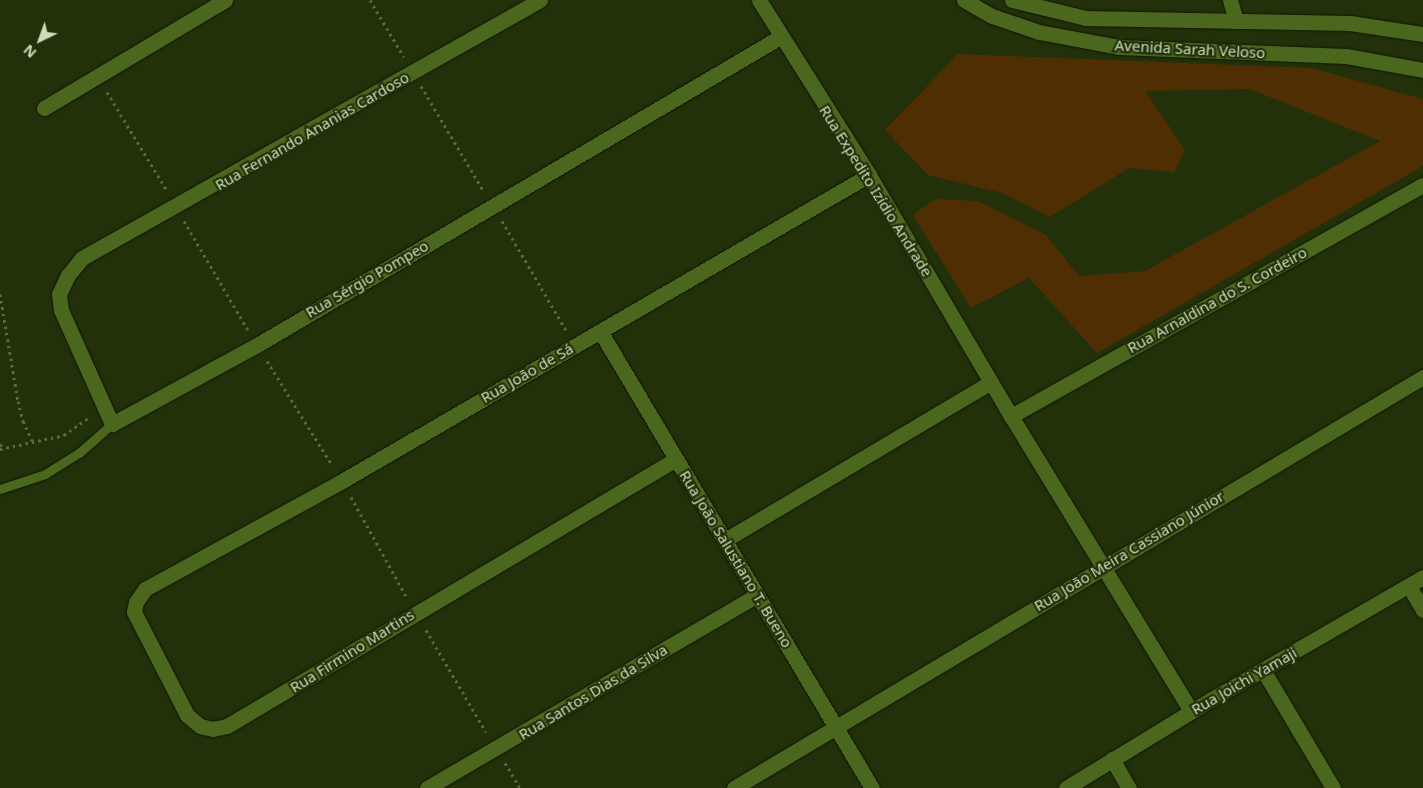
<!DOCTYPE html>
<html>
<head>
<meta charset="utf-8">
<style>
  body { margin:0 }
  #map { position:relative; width:1423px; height:788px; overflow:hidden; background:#23310b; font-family:"Noto Sans",sans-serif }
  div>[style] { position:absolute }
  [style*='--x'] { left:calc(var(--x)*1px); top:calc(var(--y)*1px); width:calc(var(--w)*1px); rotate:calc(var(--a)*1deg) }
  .green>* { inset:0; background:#4e2e02 }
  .path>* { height:3px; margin-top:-1.5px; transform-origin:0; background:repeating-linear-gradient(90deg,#5b6a44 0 2.5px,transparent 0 6.5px) }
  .roads { filter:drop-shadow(0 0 1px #0f1703) drop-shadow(0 0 1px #0f1703) }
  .lane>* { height:9px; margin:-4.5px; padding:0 4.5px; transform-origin:4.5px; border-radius:4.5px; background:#4b671d }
  .street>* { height:15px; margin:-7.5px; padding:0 7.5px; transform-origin:7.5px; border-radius:7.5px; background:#4b671d }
  .secondary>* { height:15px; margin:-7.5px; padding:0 7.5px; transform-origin:7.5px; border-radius:7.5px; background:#4b671d }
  span { translate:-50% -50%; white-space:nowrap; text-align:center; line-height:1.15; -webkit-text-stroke:4.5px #23310b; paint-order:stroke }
  .street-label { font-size:15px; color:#ccddb8 }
  .north { position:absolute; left:15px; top:15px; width:50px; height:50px; -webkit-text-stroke:4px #23310b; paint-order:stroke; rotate:222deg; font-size:14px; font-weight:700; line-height:20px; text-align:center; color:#ccddb8 }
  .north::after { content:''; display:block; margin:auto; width:18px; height:22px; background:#ccddb8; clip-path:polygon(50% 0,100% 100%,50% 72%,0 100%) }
</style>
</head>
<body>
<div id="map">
  <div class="green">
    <i style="clip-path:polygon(958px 54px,1311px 68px,1423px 99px,1423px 166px,1097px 353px,1029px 278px,971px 308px,913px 215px,935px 199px,978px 201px,1046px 235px,1079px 276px,1145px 271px,1380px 141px,1250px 89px,1145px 91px,1185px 150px,1174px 172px,1129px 168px,1050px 217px,1002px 193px,928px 175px,885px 130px)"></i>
  </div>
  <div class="path">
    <i style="--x:370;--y:0;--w:66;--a:59.2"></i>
    <i style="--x:421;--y:86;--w:121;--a:59.2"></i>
    <i style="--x:107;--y:92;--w:114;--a:58.7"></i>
    <i style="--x:184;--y:221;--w:126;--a:59.6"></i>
    <i style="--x:502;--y:221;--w:126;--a:59.6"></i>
    <i style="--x:0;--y:294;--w:109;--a:80.5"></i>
    <i style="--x:18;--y:401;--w:21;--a:76"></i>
    <i style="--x:23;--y:421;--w:23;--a:65"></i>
    <i style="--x:267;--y:361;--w:123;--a:58"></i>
    <i style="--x:0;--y:444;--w:5;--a:53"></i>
    <i style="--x:0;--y:449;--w:66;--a:-12.3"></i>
    <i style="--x:64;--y:435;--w:32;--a:-35"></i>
    <i style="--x:351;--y:497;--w:115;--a:61"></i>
    <i style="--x:426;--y:630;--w:118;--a:59.5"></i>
    <i style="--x:505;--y:763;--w:29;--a:59"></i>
  </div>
  <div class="roads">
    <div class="lane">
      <i style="--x:0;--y:489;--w:47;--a:-18.4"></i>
      <i style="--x:45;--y:474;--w:40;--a:-32"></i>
      <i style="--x:79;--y:453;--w:44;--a:-41.3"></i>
    </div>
    <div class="street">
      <i style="--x:540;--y:0;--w:526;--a:150.61"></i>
      <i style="--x:82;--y:258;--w:22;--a:129"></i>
      <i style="--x:68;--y:275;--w:21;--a:115"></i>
      <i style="--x:59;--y:294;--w:16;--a:83"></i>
      <i style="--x:61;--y:310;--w:125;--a:65.9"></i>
      <i style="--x:112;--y:424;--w:165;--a:-28.6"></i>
      <i style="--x:257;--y:345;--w:607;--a:-30.49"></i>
      <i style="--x:759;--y:0;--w:207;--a:57.8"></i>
      <i style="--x:869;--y:175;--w:280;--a:59.5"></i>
      <i style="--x:1011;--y:416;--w:346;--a:58.6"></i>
      <i style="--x:1230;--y:0;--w:22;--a:74"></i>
      <i style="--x:44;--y:108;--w:211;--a:-30.8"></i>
      <i style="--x:600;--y:331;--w:532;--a:59.24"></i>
      <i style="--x:1011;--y:416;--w:472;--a:-29.3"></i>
      <i style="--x:676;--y:459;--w:522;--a:149.26"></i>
      <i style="--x:227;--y:726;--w:14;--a:168"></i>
      <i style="--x:213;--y:729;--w:13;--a:-167"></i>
      <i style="--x:200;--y:726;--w:17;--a:-140"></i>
      <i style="--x:187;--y:715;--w:116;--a:-117.2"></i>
      <i style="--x:134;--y:612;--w:10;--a:-79"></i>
      <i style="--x:136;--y:602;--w:16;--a:-55"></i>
      <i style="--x:145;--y:589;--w:225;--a:-28.7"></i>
      <i style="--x:342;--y:481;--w:609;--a:-30.14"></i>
      <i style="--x:725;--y:540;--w:309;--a:-30.7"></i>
      <i style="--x:1409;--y:586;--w:28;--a:60"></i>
      <i style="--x:1263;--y:670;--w:137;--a:59.3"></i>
      <i style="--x:1112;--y:759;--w:34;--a:60"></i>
      <i style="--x:427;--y:788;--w:382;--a:-30.3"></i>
      <i style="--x:734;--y:788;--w:802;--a:-30.82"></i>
    </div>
    <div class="secondary">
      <i style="--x:964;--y:0;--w:32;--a:30"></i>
      <i style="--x:992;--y:16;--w:50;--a:18.8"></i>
      <i style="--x:1039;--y:32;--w:81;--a:10.6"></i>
      <i style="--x:1119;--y:47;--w:227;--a:2.3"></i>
      <i style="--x:1346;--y:56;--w:78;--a:10.3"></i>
      <i style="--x:1012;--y:0;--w:76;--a:13.7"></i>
      <i style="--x:1086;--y:18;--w:264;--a:1.1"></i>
      <i style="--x:1350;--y:23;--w:74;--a:8.6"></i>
      <i style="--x:1066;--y:788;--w:169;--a:-31.4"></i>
      <i style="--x:1210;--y:700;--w:246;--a:-30"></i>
    </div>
  </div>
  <div class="street-label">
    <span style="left:1190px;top:49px;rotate:3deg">Avenida Sarah Veloso</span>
    <span style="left:312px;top:131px;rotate:-30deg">Rua Fernando Ananias Cardoso</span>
    <span style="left:876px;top:191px;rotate:58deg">Rua Expedito Izídio Andrade</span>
    <span style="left:367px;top:279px;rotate:-30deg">Rua Sérgio Pompeo</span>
    <span style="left:1217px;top:300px;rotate:-29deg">Rua Arnaldina do S. Cordeiro</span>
    <span style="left:527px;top:373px;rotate:-30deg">Rua João de Sá</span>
    <span style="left:1129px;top:551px;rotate:-31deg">Rua João Meira Cassiano Júnior</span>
    <span style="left:736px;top:559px;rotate:59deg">Rua João Salustiano T. Bueno</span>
    <span style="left:352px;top:651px;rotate:-32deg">Rua Firmino Martins</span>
    <span style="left:1244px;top:681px;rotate:-30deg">Rua Joichi Yamaji</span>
    <span style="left:593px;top:692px;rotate:-31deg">Rua Santos Dias da Silva</span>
  </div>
  <div class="north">N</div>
</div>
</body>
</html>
